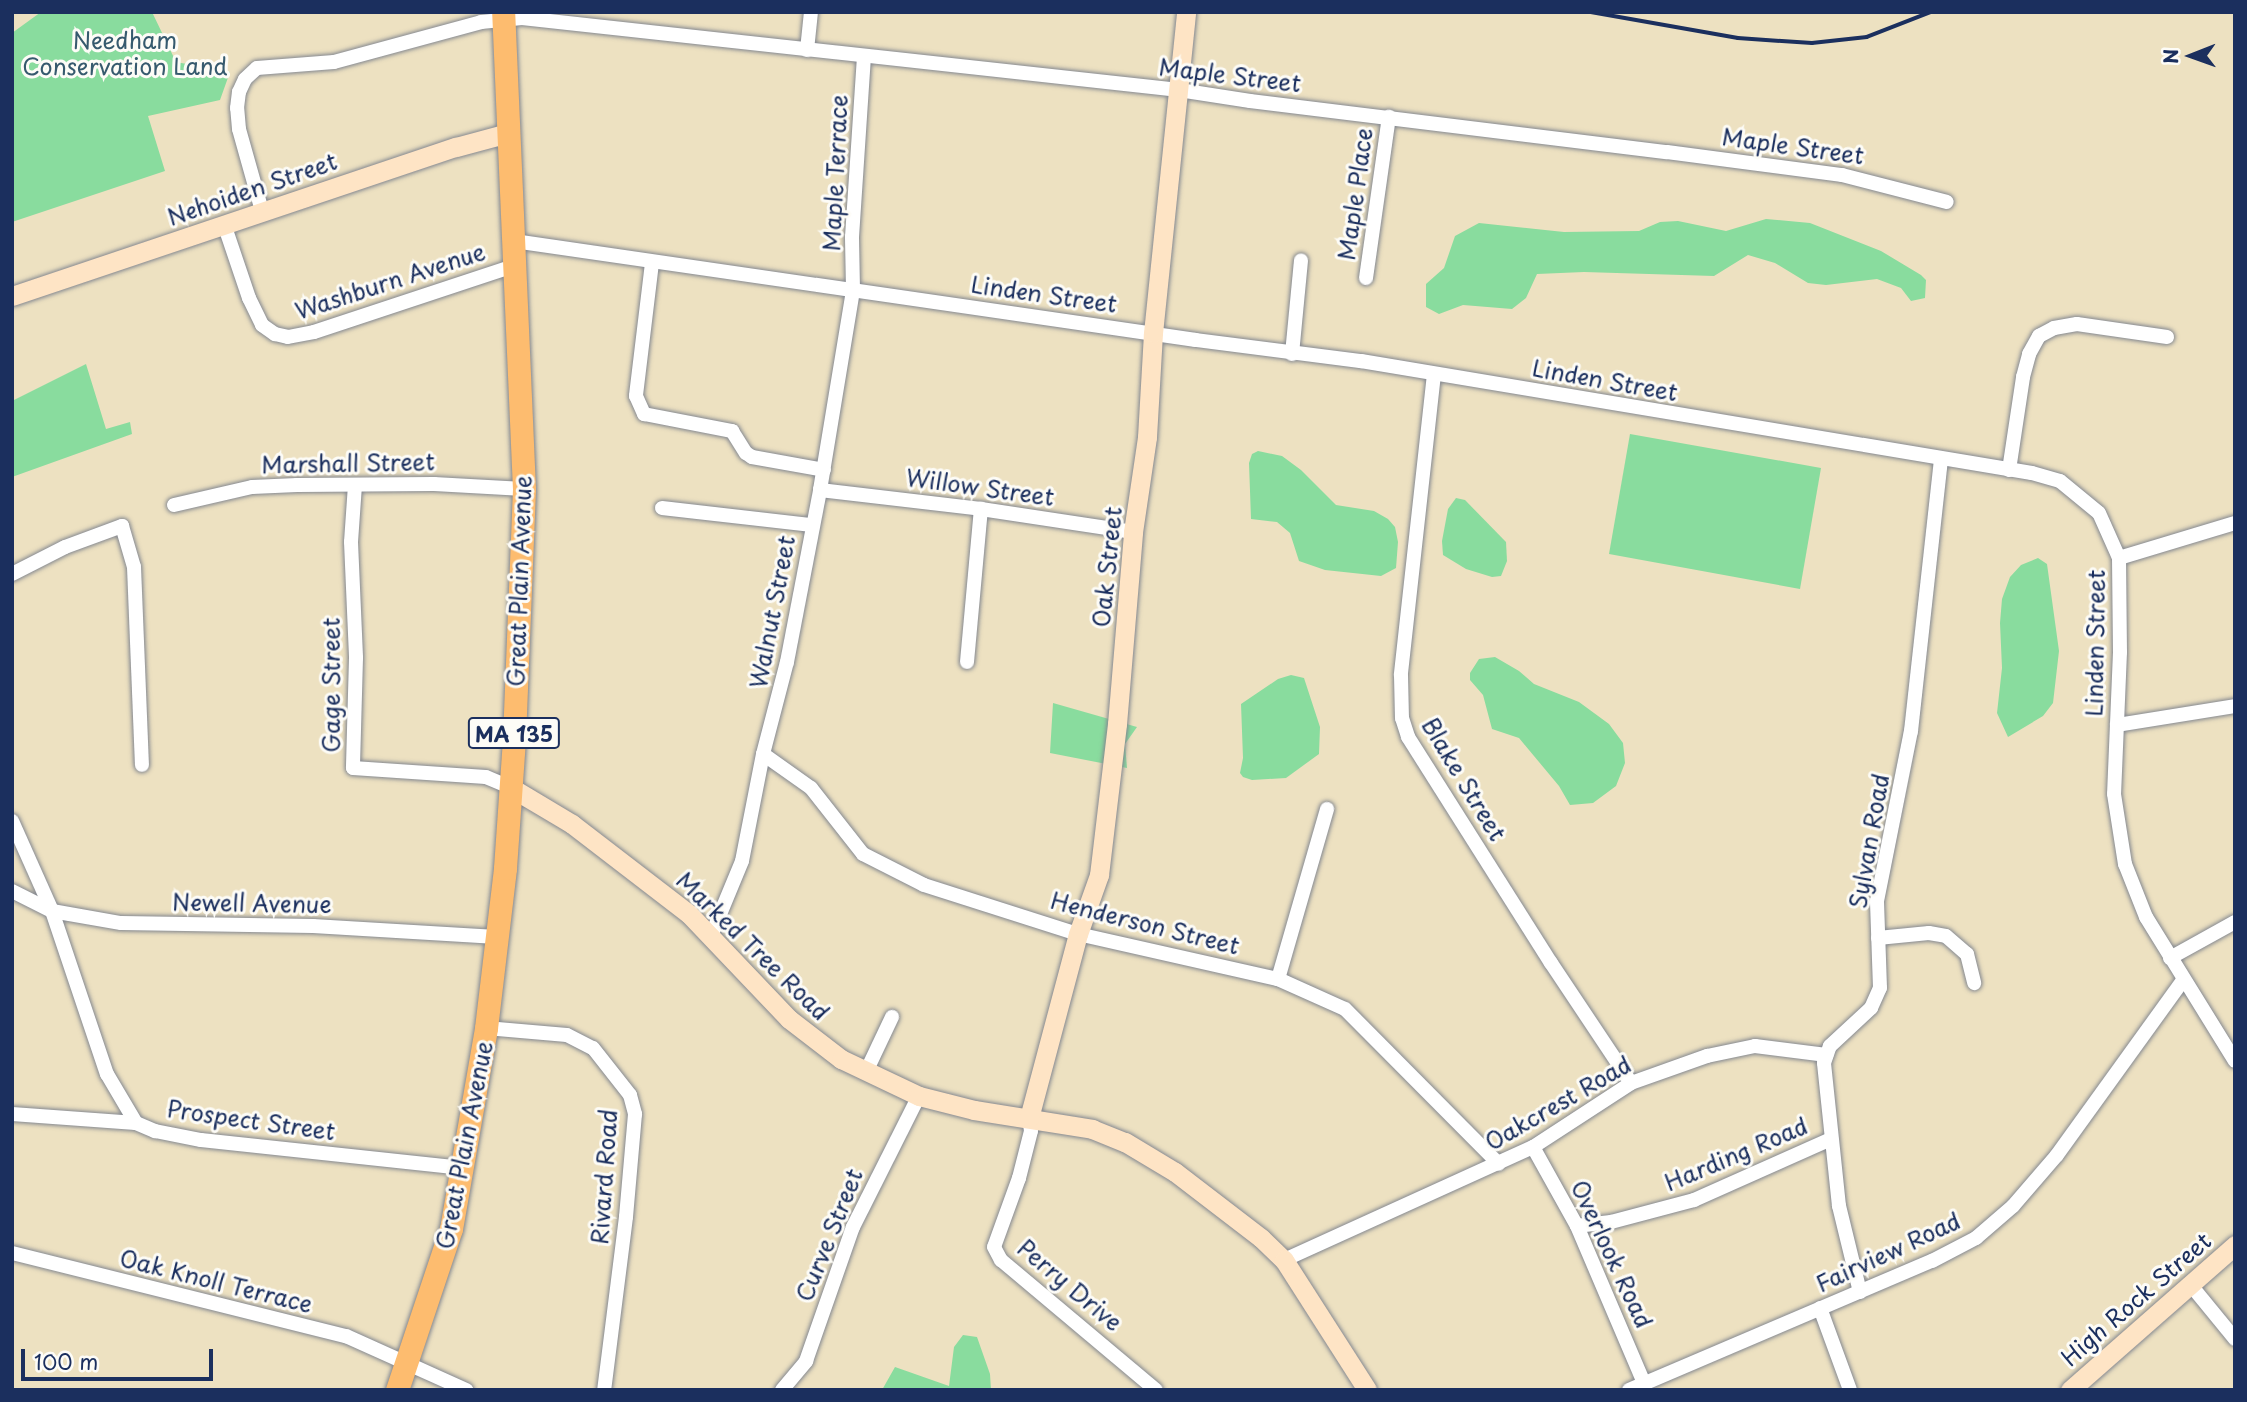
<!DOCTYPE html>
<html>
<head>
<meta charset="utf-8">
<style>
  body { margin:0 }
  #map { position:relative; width:2247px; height:1402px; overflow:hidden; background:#ede1c1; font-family:"Playpen Sans",sans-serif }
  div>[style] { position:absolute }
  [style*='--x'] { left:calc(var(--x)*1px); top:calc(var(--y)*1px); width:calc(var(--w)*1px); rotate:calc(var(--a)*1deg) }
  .green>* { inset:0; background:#89dc9e }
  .roads { filter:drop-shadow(0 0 2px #848890) drop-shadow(0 0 2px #848890) }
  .street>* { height:14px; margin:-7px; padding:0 7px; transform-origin:7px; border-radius:7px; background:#fff }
  .secondary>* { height:19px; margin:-9.5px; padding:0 9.5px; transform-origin:9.5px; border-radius:9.5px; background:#fee4c5 }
  .primary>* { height:23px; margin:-11.5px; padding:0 11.5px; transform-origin:11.5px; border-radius:11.5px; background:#fdbc6f }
  .rail>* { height:3.5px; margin:-1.75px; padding:0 1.75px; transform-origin:1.75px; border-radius:1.75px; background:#1b2f5e }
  span { translate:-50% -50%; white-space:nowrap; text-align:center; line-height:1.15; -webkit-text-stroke:6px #fdfcf7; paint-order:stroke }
  .shield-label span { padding:2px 5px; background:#fdfcf7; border:2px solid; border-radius:5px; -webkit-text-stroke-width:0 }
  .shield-label { font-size:21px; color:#1b2f5e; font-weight:700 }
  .park-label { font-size:23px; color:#365a6e }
  .street-label { font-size:23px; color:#1b2f5e }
  .frame { position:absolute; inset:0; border:14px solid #1b2f5e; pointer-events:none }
  .north { position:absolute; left:2156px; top:21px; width:70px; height:70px; -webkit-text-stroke:5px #fdfcf7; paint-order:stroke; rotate:269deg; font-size:19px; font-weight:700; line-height:28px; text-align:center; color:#1b2f5e }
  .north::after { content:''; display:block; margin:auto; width:24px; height:32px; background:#1b2f5e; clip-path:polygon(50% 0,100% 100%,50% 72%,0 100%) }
  .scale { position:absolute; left:21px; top:1349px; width:192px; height:32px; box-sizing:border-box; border:4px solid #1b2f5e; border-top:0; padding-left:9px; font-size:21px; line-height:24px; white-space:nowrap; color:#1b2f5e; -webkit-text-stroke:5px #fdfcf7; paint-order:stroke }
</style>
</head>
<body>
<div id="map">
  <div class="green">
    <i style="clip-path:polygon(41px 12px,152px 12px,176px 62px,230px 72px,220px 100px,148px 116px,165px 171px,12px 222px,12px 33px)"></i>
    <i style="clip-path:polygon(1766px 219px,1810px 223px,1881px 251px,1921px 275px,1926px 280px,1925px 298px,1911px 301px,1901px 288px,1877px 279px,1826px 285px,1808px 283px,1775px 263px,1748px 255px,1714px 276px,1584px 272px,1537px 274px,1526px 298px,1512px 309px,1463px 305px,1439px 314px,1426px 307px,1426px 284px,1444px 268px,1455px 236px,1479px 223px,1564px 232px,1639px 231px,1660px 222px,1678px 221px,1726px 231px)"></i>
    <i style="clip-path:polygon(86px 364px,106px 429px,130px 422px,132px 434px,12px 477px,12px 401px)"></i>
    <i style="clip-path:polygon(1630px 434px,1821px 468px,1800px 589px,1609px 554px)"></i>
    <i style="clip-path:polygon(1258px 451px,1282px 456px,1301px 470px,1336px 505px,1374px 511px,1388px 519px,1395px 527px,1398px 542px,1396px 568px,1381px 576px,1325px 570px,1299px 561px,1290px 533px,1277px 522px,1251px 519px,1249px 463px,1252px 454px)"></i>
    <i style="clip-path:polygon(1456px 498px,1465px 500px,1506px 542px,1507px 561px,1501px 576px,1492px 577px,1466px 569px,1443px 555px,1442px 541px,1448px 509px)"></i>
    <i style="clip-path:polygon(2038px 558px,2047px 564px,2059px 651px,2053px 703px,2043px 716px,2008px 737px,1997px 713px,2002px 668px,2000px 623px,2002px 599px,2010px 577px,2021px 565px)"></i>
    <i style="clip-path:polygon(1495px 657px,1519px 671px,1534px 684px,1579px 702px,1609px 724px,1623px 743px,1625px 763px,1616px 786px,1593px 803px,1570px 805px,1559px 786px,1519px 738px,1492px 729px,1483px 695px,1470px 680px,1470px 673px,1479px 659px)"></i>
    <i style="clip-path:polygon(1291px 675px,1304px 678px,1320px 727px,1319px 754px,1286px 778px,1252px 780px,1243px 777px,1240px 773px,1243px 758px,1241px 704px,1278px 679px)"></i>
    <i style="clip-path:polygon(1053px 703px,1137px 727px,1125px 744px,1127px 768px,1050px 753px)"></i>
    <i style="clip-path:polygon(963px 1335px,977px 1337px,990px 1374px,991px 1390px,882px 1390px,895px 1367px,949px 1386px,954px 1347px)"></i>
  </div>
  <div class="roads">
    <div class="street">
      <i style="--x:807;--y:50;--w:38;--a:-84"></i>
      <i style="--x:262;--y:211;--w:85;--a:-105.7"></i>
      <i style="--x:239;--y:129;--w:21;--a:-95"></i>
      <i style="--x:237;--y:108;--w:16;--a:-83"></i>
      <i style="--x:239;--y:92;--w:14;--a:-65"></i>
      <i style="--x:245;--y:79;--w:16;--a:-43"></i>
      <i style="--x:257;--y:68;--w:77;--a:-4.5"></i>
      <i style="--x:334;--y:62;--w:152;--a:-15.2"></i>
      <i style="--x:481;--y:22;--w:41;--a:-5.6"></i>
      <i style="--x:522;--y:18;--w:661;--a:6.25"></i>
      <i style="--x:1179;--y:90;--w:72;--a:8.8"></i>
      <i style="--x:1250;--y:101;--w:420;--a:7"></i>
      <i style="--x:1667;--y:152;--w:177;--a:7.5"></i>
      <i style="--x:1842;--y:175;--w:108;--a:14.4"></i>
      <i style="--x:224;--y:224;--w:78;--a:71.3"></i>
      <i style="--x:249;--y:298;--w:30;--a:64"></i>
      <i style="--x:262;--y:325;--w:16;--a:35"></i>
      <i style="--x:275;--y:334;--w:13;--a:13"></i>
      <i style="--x:288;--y:337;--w:26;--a:-11"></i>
      <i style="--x:314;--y:332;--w:213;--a:-18.3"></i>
      <i style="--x:514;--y:241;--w:689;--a:8.26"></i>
      <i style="--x:1196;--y:340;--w:166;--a:7.3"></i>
      <i style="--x:1361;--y:361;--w:680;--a:9.48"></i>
      <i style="--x:2032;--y:473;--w:29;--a:16"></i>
      <i style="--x:2060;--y:481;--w:50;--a:39.4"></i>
      <i style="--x:2099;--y:513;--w:49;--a:66"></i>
      <i style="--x:2119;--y:558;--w:94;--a:89.4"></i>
      <i style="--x:2120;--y:652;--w:142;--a:92.4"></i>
      <i style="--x:2114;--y:794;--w:71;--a:81.1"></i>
      <i style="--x:2125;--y:864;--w:57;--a:68.4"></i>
      <i style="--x:2146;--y:917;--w:169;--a:58.3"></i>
      <i style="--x:652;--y:263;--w:134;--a:96.9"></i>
      <i style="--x:636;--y:396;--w:20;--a:66"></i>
      <i style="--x:644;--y:414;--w:90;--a:10.9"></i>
      <i style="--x:732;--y:431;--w:26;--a:58"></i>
      <i style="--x:746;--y:453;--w:7;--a:34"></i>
      <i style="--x:752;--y:457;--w:73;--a:10.2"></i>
      <i style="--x:1366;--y:278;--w:163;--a:-81.9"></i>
      <i style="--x:1292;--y:354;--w:94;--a:-84.5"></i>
      <i style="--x:1434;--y:374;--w:303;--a:96.3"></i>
      <i style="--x:1401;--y:675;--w:43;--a:88.7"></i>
      <i style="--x:1402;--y:718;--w:20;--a:72"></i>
      <i style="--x:1408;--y:737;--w:267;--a:57.7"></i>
      <i style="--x:1551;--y:963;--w:144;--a:56.3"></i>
      <i style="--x:2009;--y:470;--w:94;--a:-81.4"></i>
      <i style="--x:2023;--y:377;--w:24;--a:-75"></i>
      <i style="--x:2029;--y:354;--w:21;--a:-61"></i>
      <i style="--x:2039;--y:336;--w:17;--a:-28"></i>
      <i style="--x:2054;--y:328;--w:23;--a:-10"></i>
      <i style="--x:2077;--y:324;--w:91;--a:8.2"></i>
      <i style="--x:355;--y:485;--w:57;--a:94"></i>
      <i style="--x:351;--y:542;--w:116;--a:87.5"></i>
      <i style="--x:356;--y:658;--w:110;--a:91.6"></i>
      <i style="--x:353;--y:768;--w:133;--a:3.9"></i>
      <i style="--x:486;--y:777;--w:26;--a:23"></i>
      <i style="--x:820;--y:490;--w:162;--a:6.7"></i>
      <i style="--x:981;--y:509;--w:154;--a:8.6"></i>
      <i style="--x:174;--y:505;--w:80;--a:-13"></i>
      <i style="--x:252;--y:487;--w:45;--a:-2.5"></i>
      <i style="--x:297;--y:485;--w:137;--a:-0.4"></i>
      <i style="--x:434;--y:484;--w:90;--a:3.2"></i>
      <i style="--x:662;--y:508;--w:151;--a:6.5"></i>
      <i style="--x:2119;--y:558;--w:121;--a:-16.8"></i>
      <i style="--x:12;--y:574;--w:59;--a:-27"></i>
      <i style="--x:65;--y:547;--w:61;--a:-20.2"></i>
      <i style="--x:122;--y:526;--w:43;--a:73.7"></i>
      <i style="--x:134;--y:567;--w:198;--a:87.7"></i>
      <i style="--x:967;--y:662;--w:154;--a:-84.8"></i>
      <i style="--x:2117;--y:725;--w:120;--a:-9.1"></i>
      <i style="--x:763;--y:754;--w:59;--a:35.3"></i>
      <i style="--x:811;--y:788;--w:84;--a:51.8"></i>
      <i style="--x:863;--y:854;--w:68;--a:26.9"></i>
      <i style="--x:924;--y:885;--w:162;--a:17.7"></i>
      <i style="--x:1078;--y:934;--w:205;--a:12.7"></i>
      <i style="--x:1278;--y:979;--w:73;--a:24.1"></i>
      <i style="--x:1345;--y:1009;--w:218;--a:45.2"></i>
      <i style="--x:12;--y:821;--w:98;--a:66"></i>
      <i style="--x:52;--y:911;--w:172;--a:71.4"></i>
      <i style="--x:107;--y:1074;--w:57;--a:59.4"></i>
      <i style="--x:136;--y:1123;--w:21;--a:23"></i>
      <i style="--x:155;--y:1131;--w:47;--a:11.1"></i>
      <i style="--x:201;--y:1140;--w:263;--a:6.1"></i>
      <i style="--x:12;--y:891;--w:45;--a:26.6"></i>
      <i style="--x:52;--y:911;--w:70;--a:9.9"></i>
      <i style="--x:121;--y:923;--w:192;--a:0.9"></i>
      <i style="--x:313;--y:926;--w:184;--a:3.4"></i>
      <i style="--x:711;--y:936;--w:81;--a:-67.5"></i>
      <i style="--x:742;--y:861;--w:109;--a:-78.9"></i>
      <i style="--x:763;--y:754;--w:95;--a:-75.4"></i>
      <i style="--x:787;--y:662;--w:175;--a:-79.1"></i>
      <i style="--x:820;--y:490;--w:203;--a:-80.6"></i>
      <i style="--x:853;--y:290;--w:53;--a:-91.1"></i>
      <i style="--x:852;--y:237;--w:180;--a:-86.2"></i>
      <i style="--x:1878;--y:938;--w:51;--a:-5.6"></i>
      <i style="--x:1929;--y:933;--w:17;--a:10"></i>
      <i style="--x:1946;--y:936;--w:28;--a:41"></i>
      <i style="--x:1967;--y:954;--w:30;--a:76"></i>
      <i style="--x:2170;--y:958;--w:74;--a:-29"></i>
      <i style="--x:1278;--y:979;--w:177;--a:-73.9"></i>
      <i style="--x:486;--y:1028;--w:81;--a:4.9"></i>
      <i style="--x:567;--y:1035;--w:29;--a:27"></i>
      <i style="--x:593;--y:1048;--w:60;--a:51.8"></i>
      <i style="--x:630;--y:1095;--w:20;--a:75"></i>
      <i style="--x:635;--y:1114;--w:103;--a:95"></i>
      <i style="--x:626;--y:1217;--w:174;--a:97.2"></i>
      <i style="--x:866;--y:1072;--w:61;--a:-64.7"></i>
      <i style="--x:12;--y:1114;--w:124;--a:4.2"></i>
      <i style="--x:1029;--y:1118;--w:13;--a:81"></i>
      <i style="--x:1031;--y:1131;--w:49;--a:104.3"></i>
      <i style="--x:1019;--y:1178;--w:73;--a:109.9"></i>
      <i style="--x:994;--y:1247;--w:15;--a:62"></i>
      <i style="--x:1001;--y:1260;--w:202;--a:40"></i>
      <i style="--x:1533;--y:1147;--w:90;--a:60.9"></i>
      <i style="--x:1577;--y:1226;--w:171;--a:66.9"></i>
      <i style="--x:1577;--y:1226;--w:34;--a:-7"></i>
      <i style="--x:1611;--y:1222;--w:86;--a:-14.8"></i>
      <i style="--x:1694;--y:1200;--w:150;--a:-24"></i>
      <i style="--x:12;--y:1253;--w:344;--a:14"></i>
      <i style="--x:346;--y:1336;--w:132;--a:24.2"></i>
      <i style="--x:1284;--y:1260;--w:273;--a:-24.4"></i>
      <i style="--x:1533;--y:1147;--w:117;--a:-33.1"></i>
      <i style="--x:1631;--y:1083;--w:81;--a:-19.6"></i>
      <i style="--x:1707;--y:1056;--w:49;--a:-11.8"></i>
      <i style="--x:1755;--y:1046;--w:72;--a:7.2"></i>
      <i style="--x:2190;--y:1284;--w:71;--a:50.7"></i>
      <i style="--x:1860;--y:1292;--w:89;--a:-103.7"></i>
      <i style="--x:1839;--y:1206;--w:144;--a:-96"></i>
      <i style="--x:1824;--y:1063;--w:18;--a:-71"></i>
      <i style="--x:1830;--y:1046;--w:56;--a:-42.8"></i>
      <i style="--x:1871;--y:1008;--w:22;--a:-66"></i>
      <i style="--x:1880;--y:988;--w:87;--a:-92"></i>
      <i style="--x:1877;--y:901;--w:173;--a:-78.7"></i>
      <i style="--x:1911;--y:731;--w:274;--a:-83.7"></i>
      <i style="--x:1820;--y:1308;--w:87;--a:69.9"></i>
      <i style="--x:782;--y:1390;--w:38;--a:-50"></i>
      <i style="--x:806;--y:1361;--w:142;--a:-70.7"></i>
      <i style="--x:853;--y:1227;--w:147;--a:-63.3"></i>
      <i style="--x:1629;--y:1390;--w:329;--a:-23.1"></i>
      <i style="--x:1932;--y:1261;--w:50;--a:-27.6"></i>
      <i style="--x:1976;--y:1238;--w:49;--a:-40.9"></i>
      <i style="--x:2013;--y:1206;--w:67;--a:-49.2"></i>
      <i style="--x:2057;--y:1155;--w:216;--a:-54.2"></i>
    </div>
    <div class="secondary">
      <i style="--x:12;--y:296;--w:468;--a:-18.6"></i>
      <i style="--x:456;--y:147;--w:54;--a:-15.1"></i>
      <i style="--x:510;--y:787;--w:72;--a:30.8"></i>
      <i style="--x:572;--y:824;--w:148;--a:37.6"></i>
      <i style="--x:689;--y:914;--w:145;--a:46.4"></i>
      <i style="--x:789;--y:1019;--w:66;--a:37.6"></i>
      <i style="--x:841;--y:1059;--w:86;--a:25.4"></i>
      <i style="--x:919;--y:1096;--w:57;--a:14.3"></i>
      <i style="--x:974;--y:1110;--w:120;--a:9.1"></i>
      <i style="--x:1092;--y:1129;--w:35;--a:22"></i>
      <i style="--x:1125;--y:1142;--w:58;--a:31"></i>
      <i style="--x:1175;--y:1172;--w:108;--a:37.5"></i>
      <i style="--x:1261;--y:1238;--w:32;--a:44"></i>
      <i style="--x:1284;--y:1260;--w:154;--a:57.4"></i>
      <i style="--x:1029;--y:1118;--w:190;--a:-75.1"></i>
      <i style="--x:1078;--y:934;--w:63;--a:-70.4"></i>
      <i style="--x:1099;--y:875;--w:152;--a:-83.2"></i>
      <i style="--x:1117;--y:724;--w:193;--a:-85.2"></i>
      <i style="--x:1133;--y:532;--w:96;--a:-81.6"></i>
      <i style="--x:1147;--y:437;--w:104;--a:-86.7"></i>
      <i style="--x:1153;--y:333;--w:323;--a:-84.1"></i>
      <i style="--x:2070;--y:1390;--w:220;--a:-41.3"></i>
    </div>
    <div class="primary">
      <i style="--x:397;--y:1390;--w:170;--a:-71.5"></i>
      <i style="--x:451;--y:1229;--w:204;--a:-80.1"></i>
      <i style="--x:486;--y:1028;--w:161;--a:-83.2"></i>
      <i style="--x:505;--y:868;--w:130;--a:-86"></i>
      <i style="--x:514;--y:738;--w:249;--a:-87.7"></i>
      <i style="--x:524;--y:489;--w:477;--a:-92.5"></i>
    </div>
  </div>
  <div class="rail">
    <i style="--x:1591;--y:12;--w:149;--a:10"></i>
    <i style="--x:1738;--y:38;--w:74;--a:3.9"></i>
    <i style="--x:1812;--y:43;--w:55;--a:-6.2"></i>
    <i style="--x:1867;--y:37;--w:69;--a:-21.3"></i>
  </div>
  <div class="shield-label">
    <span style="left:514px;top:733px">MA 135</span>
  </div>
  <div class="park-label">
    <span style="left:125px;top:53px">Needham<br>Conservation Land</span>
  </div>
  <div class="street-label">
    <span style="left:1230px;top:75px;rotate:7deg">Maple Street</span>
    <span style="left:1793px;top:146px;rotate:8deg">Maple Street</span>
    <span style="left:835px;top:173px;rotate:-87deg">Maple Terrace</span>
    <span style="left:252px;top:189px;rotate:-19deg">Nehoiden Street</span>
    <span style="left:1355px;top:194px;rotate:-82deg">Maple Place</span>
    <span style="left:390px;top:281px;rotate:-18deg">Washburn Avenue</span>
    <span style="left:1044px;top:294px;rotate:8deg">Linden Street</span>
    <span style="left:1605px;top:380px;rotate:10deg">Linden Street</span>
    <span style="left:348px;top:463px;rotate:-1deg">Marshall Street</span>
    <span style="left:980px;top:487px;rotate:8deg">Willow Street</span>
    <span style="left:1107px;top:567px;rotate:-84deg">Oak Street</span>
    <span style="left:519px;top:581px;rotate:-88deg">Great Plain Avenue</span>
    <span style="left:772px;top:612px;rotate:-79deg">Walnut Street</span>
    <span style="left:2095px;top:643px;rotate:-89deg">Linden Street</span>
    <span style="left:331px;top:685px;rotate:-90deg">Gage Street</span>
    <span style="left:1464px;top:779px;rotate:59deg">Blake Street</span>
    <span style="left:1869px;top:841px;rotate:-80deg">Sylvan Road</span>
    <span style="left:252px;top:903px;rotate:1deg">Newell Avenue</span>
    <span style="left:1145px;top:923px;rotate:14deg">Henderson Street</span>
    <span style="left:753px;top:946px;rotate:44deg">Marked Tree Road</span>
    <span style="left:1558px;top:1103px;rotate:-30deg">Oakcrest Road</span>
    <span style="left:251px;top:1120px;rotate:8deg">Prospect Street</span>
    <span style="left:464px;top:1145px;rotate:-79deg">Great Plain Avenue</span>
    <span style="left:1736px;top:1154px;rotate:-23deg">Harding Road</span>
    <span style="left:604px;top:1177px;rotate:-86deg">Rivard Road</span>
    <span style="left:829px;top:1235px;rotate:-68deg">Curve Street</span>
    <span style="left:1888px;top:1252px;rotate:-25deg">Fairview Road</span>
    <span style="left:1612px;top:1254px;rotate:65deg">Overlook Road</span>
    <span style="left:216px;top:1281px;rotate:14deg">Oak Knoll Terrace</span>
    <span style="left:1070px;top:1285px;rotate:40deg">Perry Drive</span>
    <span style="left:2136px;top:1299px;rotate:-41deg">High Rock Street</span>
  </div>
  <div class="frame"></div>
  <div class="north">N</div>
  <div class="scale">100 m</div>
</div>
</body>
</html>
